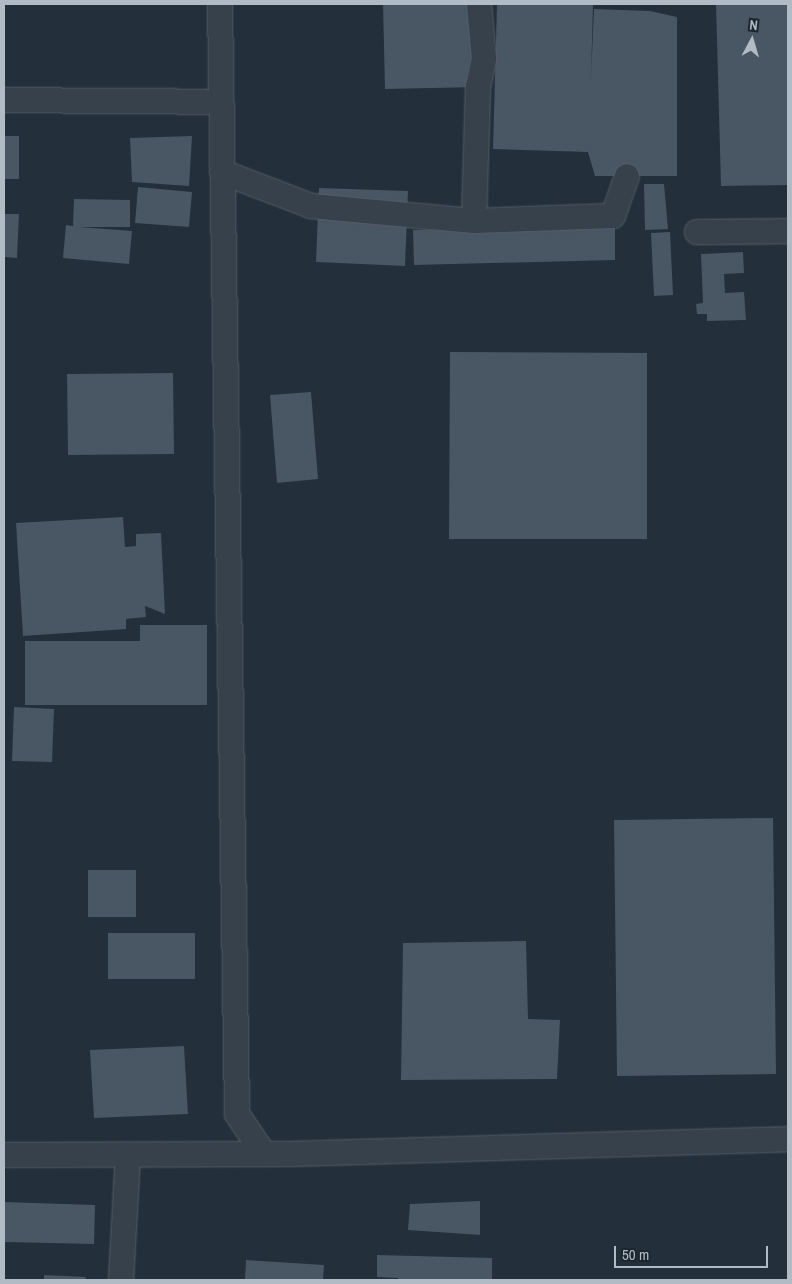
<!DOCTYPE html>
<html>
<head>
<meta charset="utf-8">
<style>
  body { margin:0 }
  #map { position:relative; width:792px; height:1284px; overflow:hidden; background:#232f3a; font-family:"Archivo Narrow",sans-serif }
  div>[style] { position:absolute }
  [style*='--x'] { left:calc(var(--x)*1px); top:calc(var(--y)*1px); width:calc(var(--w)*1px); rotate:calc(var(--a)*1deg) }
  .building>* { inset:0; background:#495663 }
  .roads { filter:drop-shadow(0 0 1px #545e68) drop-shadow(0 0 1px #545e68) }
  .street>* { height:24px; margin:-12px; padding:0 12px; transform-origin:12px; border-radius:12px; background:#36414b }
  span { translate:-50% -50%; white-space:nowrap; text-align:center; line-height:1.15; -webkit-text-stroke:5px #1b262f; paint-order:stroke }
  .frame { position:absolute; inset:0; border:5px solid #b1bbc6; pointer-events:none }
  .north { position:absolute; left:727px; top:15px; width:50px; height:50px; -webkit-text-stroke:4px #1b262f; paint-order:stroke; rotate:6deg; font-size:14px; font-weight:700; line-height:20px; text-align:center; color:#b1bbc6 }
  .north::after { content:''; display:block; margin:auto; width:18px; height:22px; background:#b1bbc6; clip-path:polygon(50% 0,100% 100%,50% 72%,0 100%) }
  .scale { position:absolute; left:614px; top:1246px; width:154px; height:22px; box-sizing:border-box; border:2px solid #b1bbc6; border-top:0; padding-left:6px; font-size:15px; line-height:18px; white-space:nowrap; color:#b1bbc6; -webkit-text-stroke:4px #1b262f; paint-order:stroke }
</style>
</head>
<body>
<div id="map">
  <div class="building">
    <i style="clip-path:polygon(383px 4px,476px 4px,478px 87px,385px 89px)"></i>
    <i style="clip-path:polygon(497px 4px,593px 5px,591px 77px,594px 9px,650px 11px,677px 17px,677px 176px,595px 176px,588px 152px,493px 149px)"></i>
    <i style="clip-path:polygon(716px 4px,788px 4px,788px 185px,721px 186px)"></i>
    <i style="clip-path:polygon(4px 136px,19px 136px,19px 179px,4px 179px)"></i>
    <i style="clip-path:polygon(192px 136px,189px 186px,132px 182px,130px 138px)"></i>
    <i style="clip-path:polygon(644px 184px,664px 184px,668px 229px,645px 230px)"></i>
    <i style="clip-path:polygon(138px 187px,192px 192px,189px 227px,135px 223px)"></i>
    <i style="clip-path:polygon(319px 188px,408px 191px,405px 266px,316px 262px)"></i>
    <i style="clip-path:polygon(74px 199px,130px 200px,130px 227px,79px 227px,132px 231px,129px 264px,63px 258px,66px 225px,73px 226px)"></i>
    <i style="clip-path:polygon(4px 214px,19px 214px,17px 258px,4px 257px)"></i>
    <i style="clip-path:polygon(615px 225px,615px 260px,414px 265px,413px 230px)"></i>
    <i style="clip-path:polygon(670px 232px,673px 295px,654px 296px,651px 233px)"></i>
    <i style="clip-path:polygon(743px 252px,744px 273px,724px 274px,725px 293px,744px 292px,746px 320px,707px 321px,707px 314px,697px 314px,696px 304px,703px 303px,701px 254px)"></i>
    <i style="clip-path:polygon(450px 352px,647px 353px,647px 539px,449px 539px)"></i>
    <i style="clip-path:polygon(173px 373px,174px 454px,68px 455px,67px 374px)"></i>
    <i style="clip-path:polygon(311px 392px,318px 479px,277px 483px,270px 395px)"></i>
    <i style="clip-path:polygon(123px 517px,125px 547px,136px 546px,136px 534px,161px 533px,165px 614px,145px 606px,146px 617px,126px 619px,126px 629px,23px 636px,16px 523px)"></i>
    <i style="clip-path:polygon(140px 625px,207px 625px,207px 705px,25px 705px,25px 641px,140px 641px)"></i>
    <i style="clip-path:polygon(14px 707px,54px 709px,52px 762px,12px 761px)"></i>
    <i style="clip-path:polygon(773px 818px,776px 1074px,617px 1076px,614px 820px)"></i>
    <i style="clip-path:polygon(88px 870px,136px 870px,136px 917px,88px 917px)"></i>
    <i style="clip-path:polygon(108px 933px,195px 933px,195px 979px,108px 979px)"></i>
    <i style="clip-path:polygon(526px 941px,528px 1019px,560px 1020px,557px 1079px,401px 1080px,403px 943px)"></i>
    <i style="clip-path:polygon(184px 1046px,188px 1114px,94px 1118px,90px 1050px)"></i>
    <i style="clip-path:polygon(480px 1201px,480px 1235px,408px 1230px,410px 1204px)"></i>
    <i style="clip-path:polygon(4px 1202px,95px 1205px,94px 1244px,4px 1242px)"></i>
    <i style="clip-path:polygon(377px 1255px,492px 1258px,492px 1280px,399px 1280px,398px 1278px,377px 1277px)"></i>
    <i style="clip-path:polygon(246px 1260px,324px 1265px,323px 1280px,245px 1280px)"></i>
    <i style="clip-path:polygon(44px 1275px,86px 1277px,85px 1280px,44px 1280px)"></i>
  </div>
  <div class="roads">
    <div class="street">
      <i style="--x:220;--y:4;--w:1110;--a:89.12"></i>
      <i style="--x:237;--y:1114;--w:48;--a:56"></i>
      <i style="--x:4;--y:100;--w:217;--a:0.5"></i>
      <i style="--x:222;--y:172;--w:95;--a:20.9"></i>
      <i style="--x:311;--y:206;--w:164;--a:5.3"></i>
      <i style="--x:474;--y:221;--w:139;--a:-2.1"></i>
      <i style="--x:613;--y:216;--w:42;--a:-70.7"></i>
      <i style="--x:474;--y:221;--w:134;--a:-88.3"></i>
      <i style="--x:478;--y:87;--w:29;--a:-78"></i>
      <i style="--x:484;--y:59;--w:55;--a:-95.2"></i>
      <i style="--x:697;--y:232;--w:91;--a:-0.6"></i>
      <i style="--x:4;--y:1155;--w:286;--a:-0.2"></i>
      <i style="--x:290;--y:1154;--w:498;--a:-1.7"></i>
      <i style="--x:121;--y:1280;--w:125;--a:-86.8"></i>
    </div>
  </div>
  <div class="frame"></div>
  <div class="north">N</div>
  <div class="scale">50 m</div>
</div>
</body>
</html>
